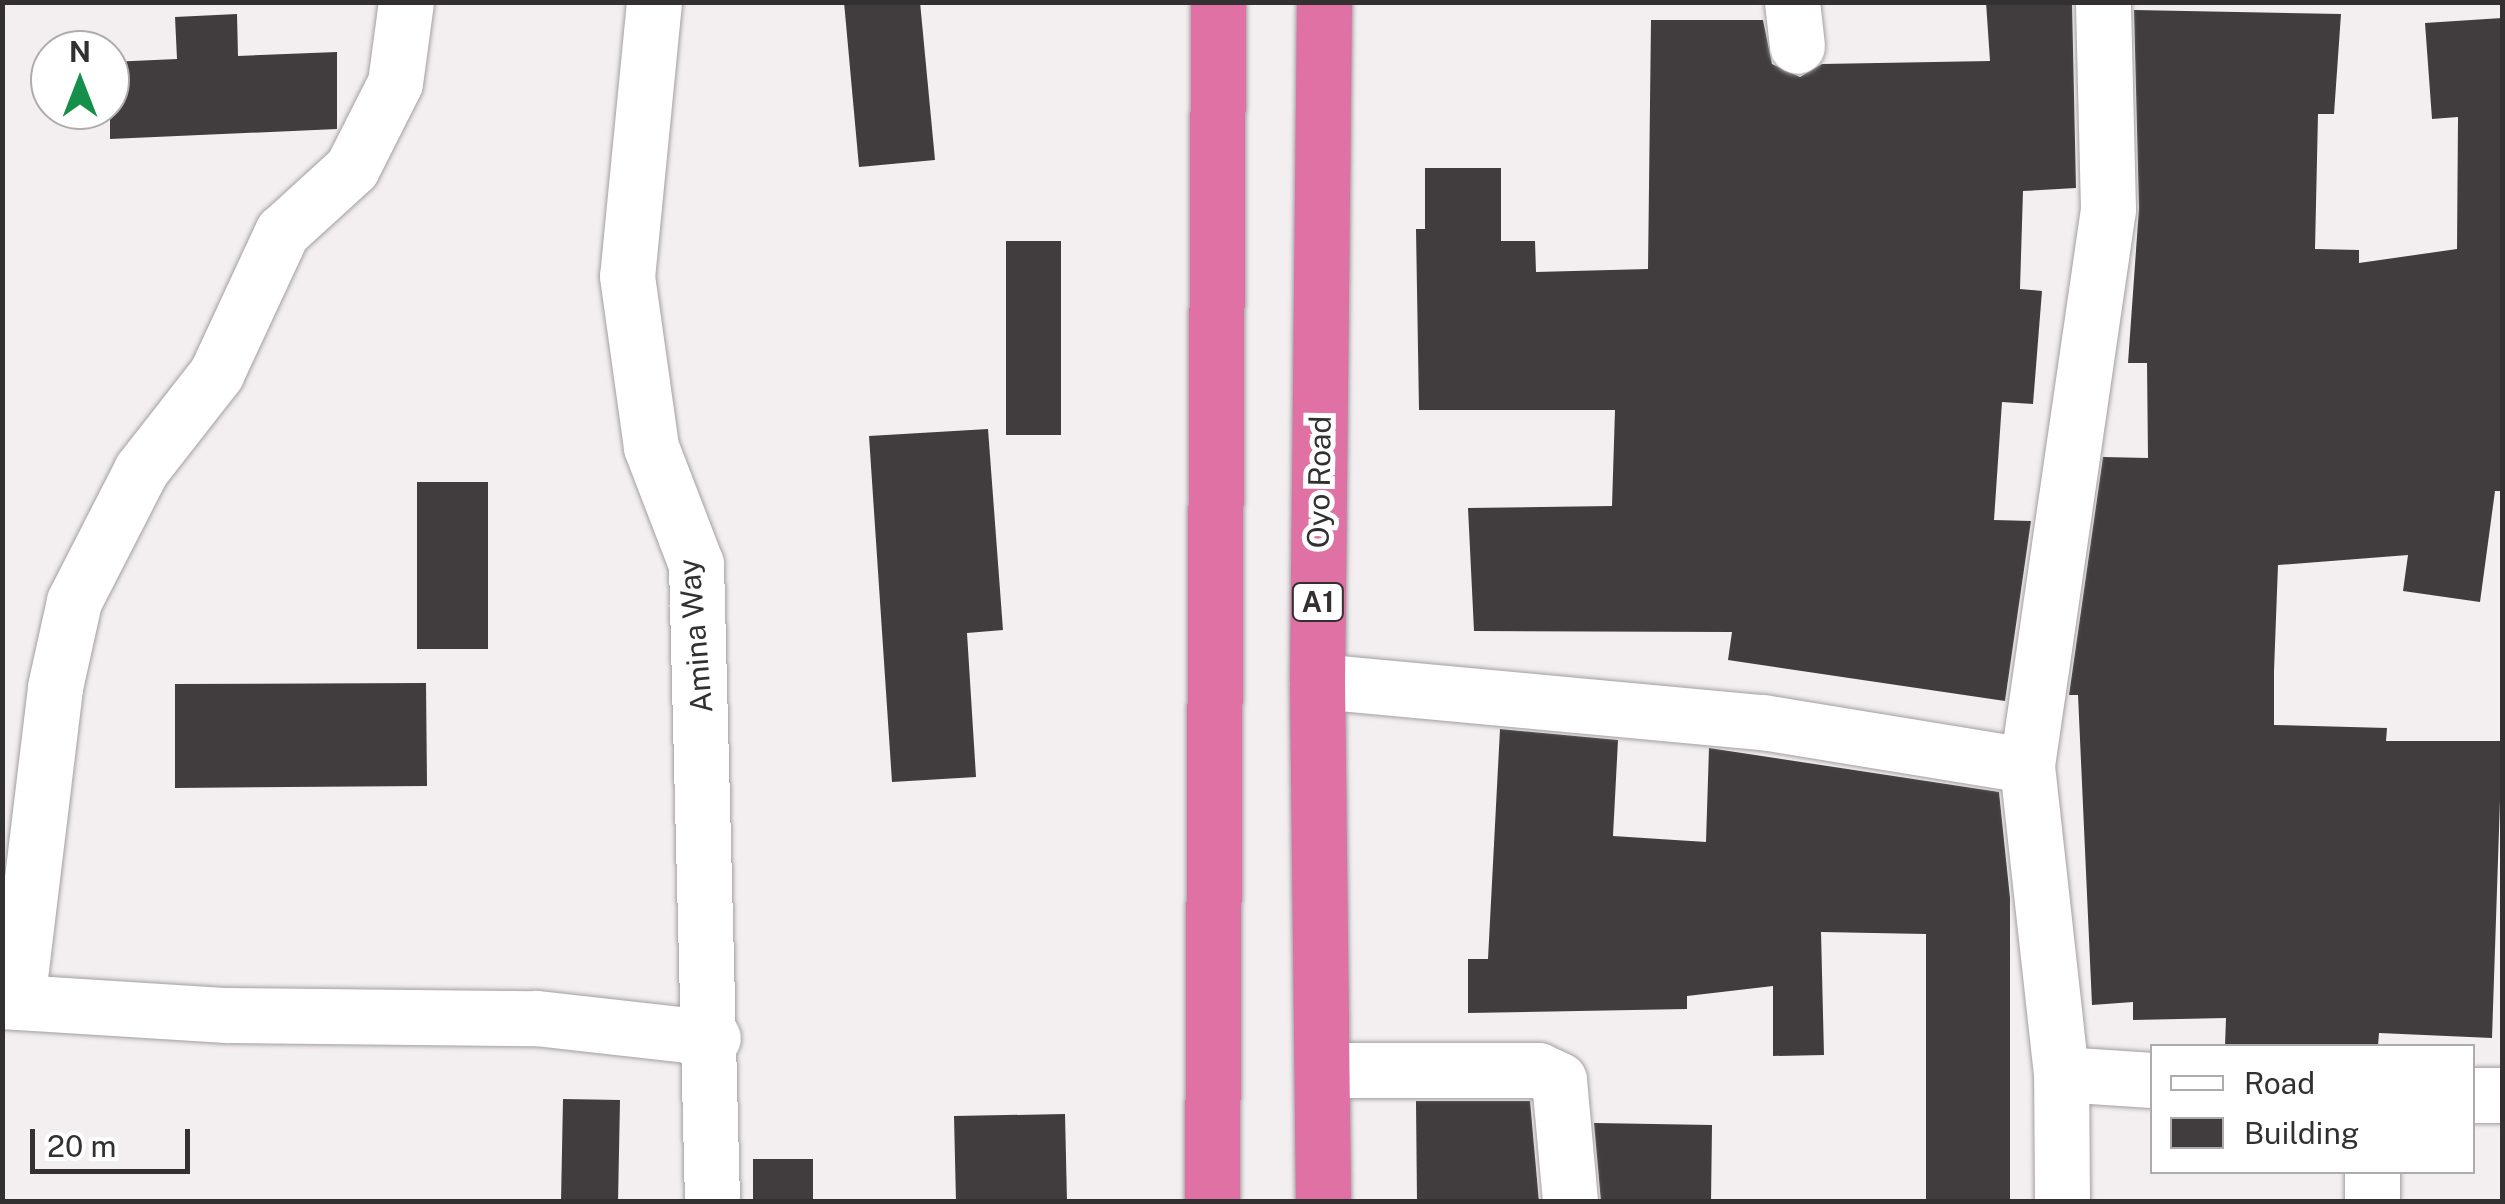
<!DOCTYPE html>
<html>
<head>
<meta charset="utf-8">
<style>
  body { margin:0 }
  #map { position:relative; width:2505px; height:1204px; overflow:hidden; background:#f3eef0; font-family:"Public Sans",sans-serif }
  div>[style] { position:absolute }
  [style*='--x'] { left:calc(var(--x)*1px); top:calc(var(--y)*1px); width:calc(var(--w)*1px); rotate:calc(var(--a)*1deg) }
  .building>* { inset:0; background:#413d3f }
  .roads { filter:drop-shadow(0 0 2px #a39fa0) drop-shadow(0 0 2px #a39fa0) }
  .minor>* { height:55px; margin:-27.5px; padding:0 27.5px; transform-origin:27.5px; border-radius:27.5px; background:#fff }
  .highway>* { height:55px; margin:-27.5px; padding:0 27.5px; transform-origin:27.5px; border-radius:27.5px; background:#df71a5 }
  span { translate:-50% -50%; white-space:nowrap; text-align:center; line-height:1.15; -webkit-text-stroke:10px #fff; paint-order:stroke }
  .shield-label span { padding:2px 8px; background:#fff; border:2px solid; border-radius:8px; -webkit-text-stroke-width:0 }
  .shield-label { font-size:28px; color:#323031; font-weight:700 }
  .street-label { font-size:30px; color:#323031 }
  .frame { position:absolute; inset:0; border:5px solid #323031; pointer-events:none }
  .legend { position:absolute; left:2150px; top:1044px; width:325px; height:130px; box-sizing:border-box; background:#fff; border:2px solid #adacad; margin:0; padding:12px 18px; list-style:none; font-size:30px; color:#323031 }
  .legend li { display:flex; align-items:center; gap:20px; height:50px }
  .legend b { width:50px; border:2px solid #adacad }
  .north { position:absolute; left:30px; top:30px; width:100px; height:100px; box-sizing:border-box; background:#fff; border:2px solid #adacad; border-radius:50%; rotate:0deg; font-size:28px; font-weight:700; line-height:40px; text-align:center; color:#323031 }
  .north::after { content:''; display:block; margin:auto; width:35px; height:45px; background:#158f4a; clip-path:polygon(50% 0,100% 100%,50% 72%,0 100%) }
  .scale { position:absolute; left:30px; top:1129px; width:160px; height:45px; box-sizing:border-box; border:5px solid #323031; border-top:0; padding-left:12px; font-size:30px; line-height:35px; white-space:nowrap; color:#323031; -webkit-text-stroke:8px #fff; paint-order:stroke }
</style>
</head>
<body>
<div id="map">
  <div class="building">
    <i style="clip-path:polygon(844px 2px,920px 2px,935px 160px,859px 167px)"></i>
    <i style="clip-path:polygon(1986px 2px,2072px 2px,2076px 188px,2023px 191px,2020px 289px,2042px 291px,2033px 404px,2002px 402px,1994px 520px,2031px 521px,2005px 701px,1728px 660px,1732px 632px,1474px 631px,1468px 508px,1612px 506px,1615px 410px,1419px 410px,1416px 229px,1425px 229px,1425px 168px,1501px 168px,1501px 241px,1535px 241px,1536px 272px,1648px 269px,1651px 20px,1763px 20px,1772px 64px,1800px 77px,1822px 64px,1990px 61px)"></i>
    <i style="clip-path:polygon(2134px 10px,2341px 14px,2334px 114px,2318px 114px,2315px 249px,2359px 250px,2359px 263px,2457px 249px,2458px 117px,2432px 119px,2425px 23px,2502px 18px,2502px 491px,2495px 491px,2480px 602px,2403px 591px,2408px 555px,2278px 565px,2274px 671px,2274px 725px,2387px 728px,2386px 741px,2502px 741px,2492px 1038px,2379px 1033px,2378px 1046px,2225px 1046px,2226px 1018px,2133px 1020px,2133px 1002px,2092px 1005px,2078px 695px,2069px 695px,2103px 457px,2148px 458px,2147px 363px,2128px 363px,2139px 208px)"></i>
    <i style="clip-path:polygon(237px 14px,238px 56px,337px 52px,337px 129px,110px 139px,110px 62px,177px 59px,175px 17px)"></i>
    <i style="clip-path:polygon(1006px 241px,1061px 241px,1061px 435px,1006px 435px)"></i>
    <i style="clip-path:polygon(988px 429px,1003px 630px,967px 633px,976px 777px,892px 782px,869px 436px)"></i>
    <i style="clip-path:polygon(417px 482px,488px 482px,488px 649px,417px 649px)"></i>
    <i style="clip-path:polygon(426px 683px,427px 786px,175px 788px,175px 684px)"></i>
    <i style="clip-path:polygon(1500px 729px,1618px 740px,1613px 836px,1706px 842px,1709px 748px,1999px 792px,2010px 898px,2010px 1202px,1926px 1202px,1926px 934px,1821px 932px,1824px 1055px,1773px 1056px,1773px 986px,1687px 996px,1687px 1009px,1468px 1013px,1468px 959px,1488px 959px)"></i>
    <i style="clip-path:polygon(563px 1099px,620px 1100px,618px 1202px,561px 1202px)"></i>
    <i style="clip-path:polygon(1416px 1101px,1530px 1101px,1539px 1202px,1417px 1202px)"></i>
    <i style="clip-path:polygon(1065px 1114px,1067px 1202px,956px 1202px,954px 1116px)"></i>
    <i style="clip-path:polygon(1594px 1123px,1712px 1125px,1711px 1202px,1601px 1202px)"></i>
    <i style="clip-path:polygon(753px 1159px,813px 1159px,813px 1202px,753px 1202px)"></i>
  </div>
  <div class="roads">
    <div class="minor">
      <i style="--x:654;--y:2;--w:275;--a:95.6"></i>
      <i style="--x:627;--y:276;--w:173;--a:82"></i>
      <i style="--x:651;--y:447;--w:125;--a:69"></i>
      <i style="--x:696;--y:564;--w:638;--a:88.56"></i>
      <i style="--x:1792;--y:2;--w:44;--a:83.5"></i>
      <i style="--x:1317;--y:681;--w:448;--a:5.3"></i>
      <i style="--x:1763;--y:722;--w:267;--a:9.3"></i>
      <i style="--x:2;--y:1001;--w:225;--a:3.6"></i>
      <i style="--x:227;--y:1015;--w:309;--a:0.6"></i>
      <i style="--x:536;--y:1018;--w:178;--a:6.4"></i>
      <i style="--x:17;--y:1002;--w:317;--a:-83.1"></i>
      <i style="--x:55;--y:687;--w:88;--a:-77.5"></i>
      <i style="--x:74;--y:601;--w:147;--a:-62.9"></i>
      <i style="--x:141;--y:470;--w:122;--a:-52"></i>
      <i style="--x:216;--y:374;--w:157;--a:-65.1"></i>
      <i style="--x:282;--y:232;--w:95;--a:-42.4"></i>
      <i style="--x:352;--y:168;--w:95;--a:-63.2"></i>
      <i style="--x:395;--y:83;--w:82;--a:-82.3"></i>
      <i style="--x:1324;--y:1070;--w:214;--a:0"></i>
      <i style="--x:1538;--y:1070;--w:23;--a:25"></i>
      <i style="--x:1559;--y:1080;--w:122;--a:84.8"></i>
      <i style="--x:2061;--y:1074;--w:91;--a:3.8"></i>
      <i style="--x:2472;--y:1095;--w:30;--a:0"></i>
      <i style="--x:2062;--y:1202;--w:128;--a:-90.4"></i>
      <i style="--x:2061;--y:1074;--w:311;--a:-96.3"></i>
      <i style="--x:2027;--y:765;--w:562;--a:-81.71"></i>
      <i style="--x:2108;--y:209;--w:207;--a:-91.4"></i>
      <i style="--x:2372;--y:1202;--w:30;--a:-90"></i>
    </div>
    <div class="highway">
      <i style="--x:1212;--y:1202;--w:1200;--a:-89.71"></i>
      <i style="--x:1323;--y:1202;--w:521;--a:-90.66"></i>
      <i style="--x:1317;--y:681;--w:679;--a:-89.41"></i>
    </div>
  </div>
  <div class="shield-label">
    <span style="left:1318px;top:602px">A1</span>
  </div>
  <div class="street-label">
    <span style="left:1319px;top:482px;rotate:-89deg">Oyo Road</span>
    <span style="left:695px;top:636px;rotate:-95deg">Amina Way</span>
  </div>
  <div class="frame"></div>
  <ul class="legend">
  <li><b style="height:12px;background:#fff"></b>Road</li>
  <li><b style="height:28px;background:#413d3f"></b>Building</li>
  </ul>
  <div class="north">N</div>
  <div class="scale">20 m</div>
</div>
</body>
</html>
